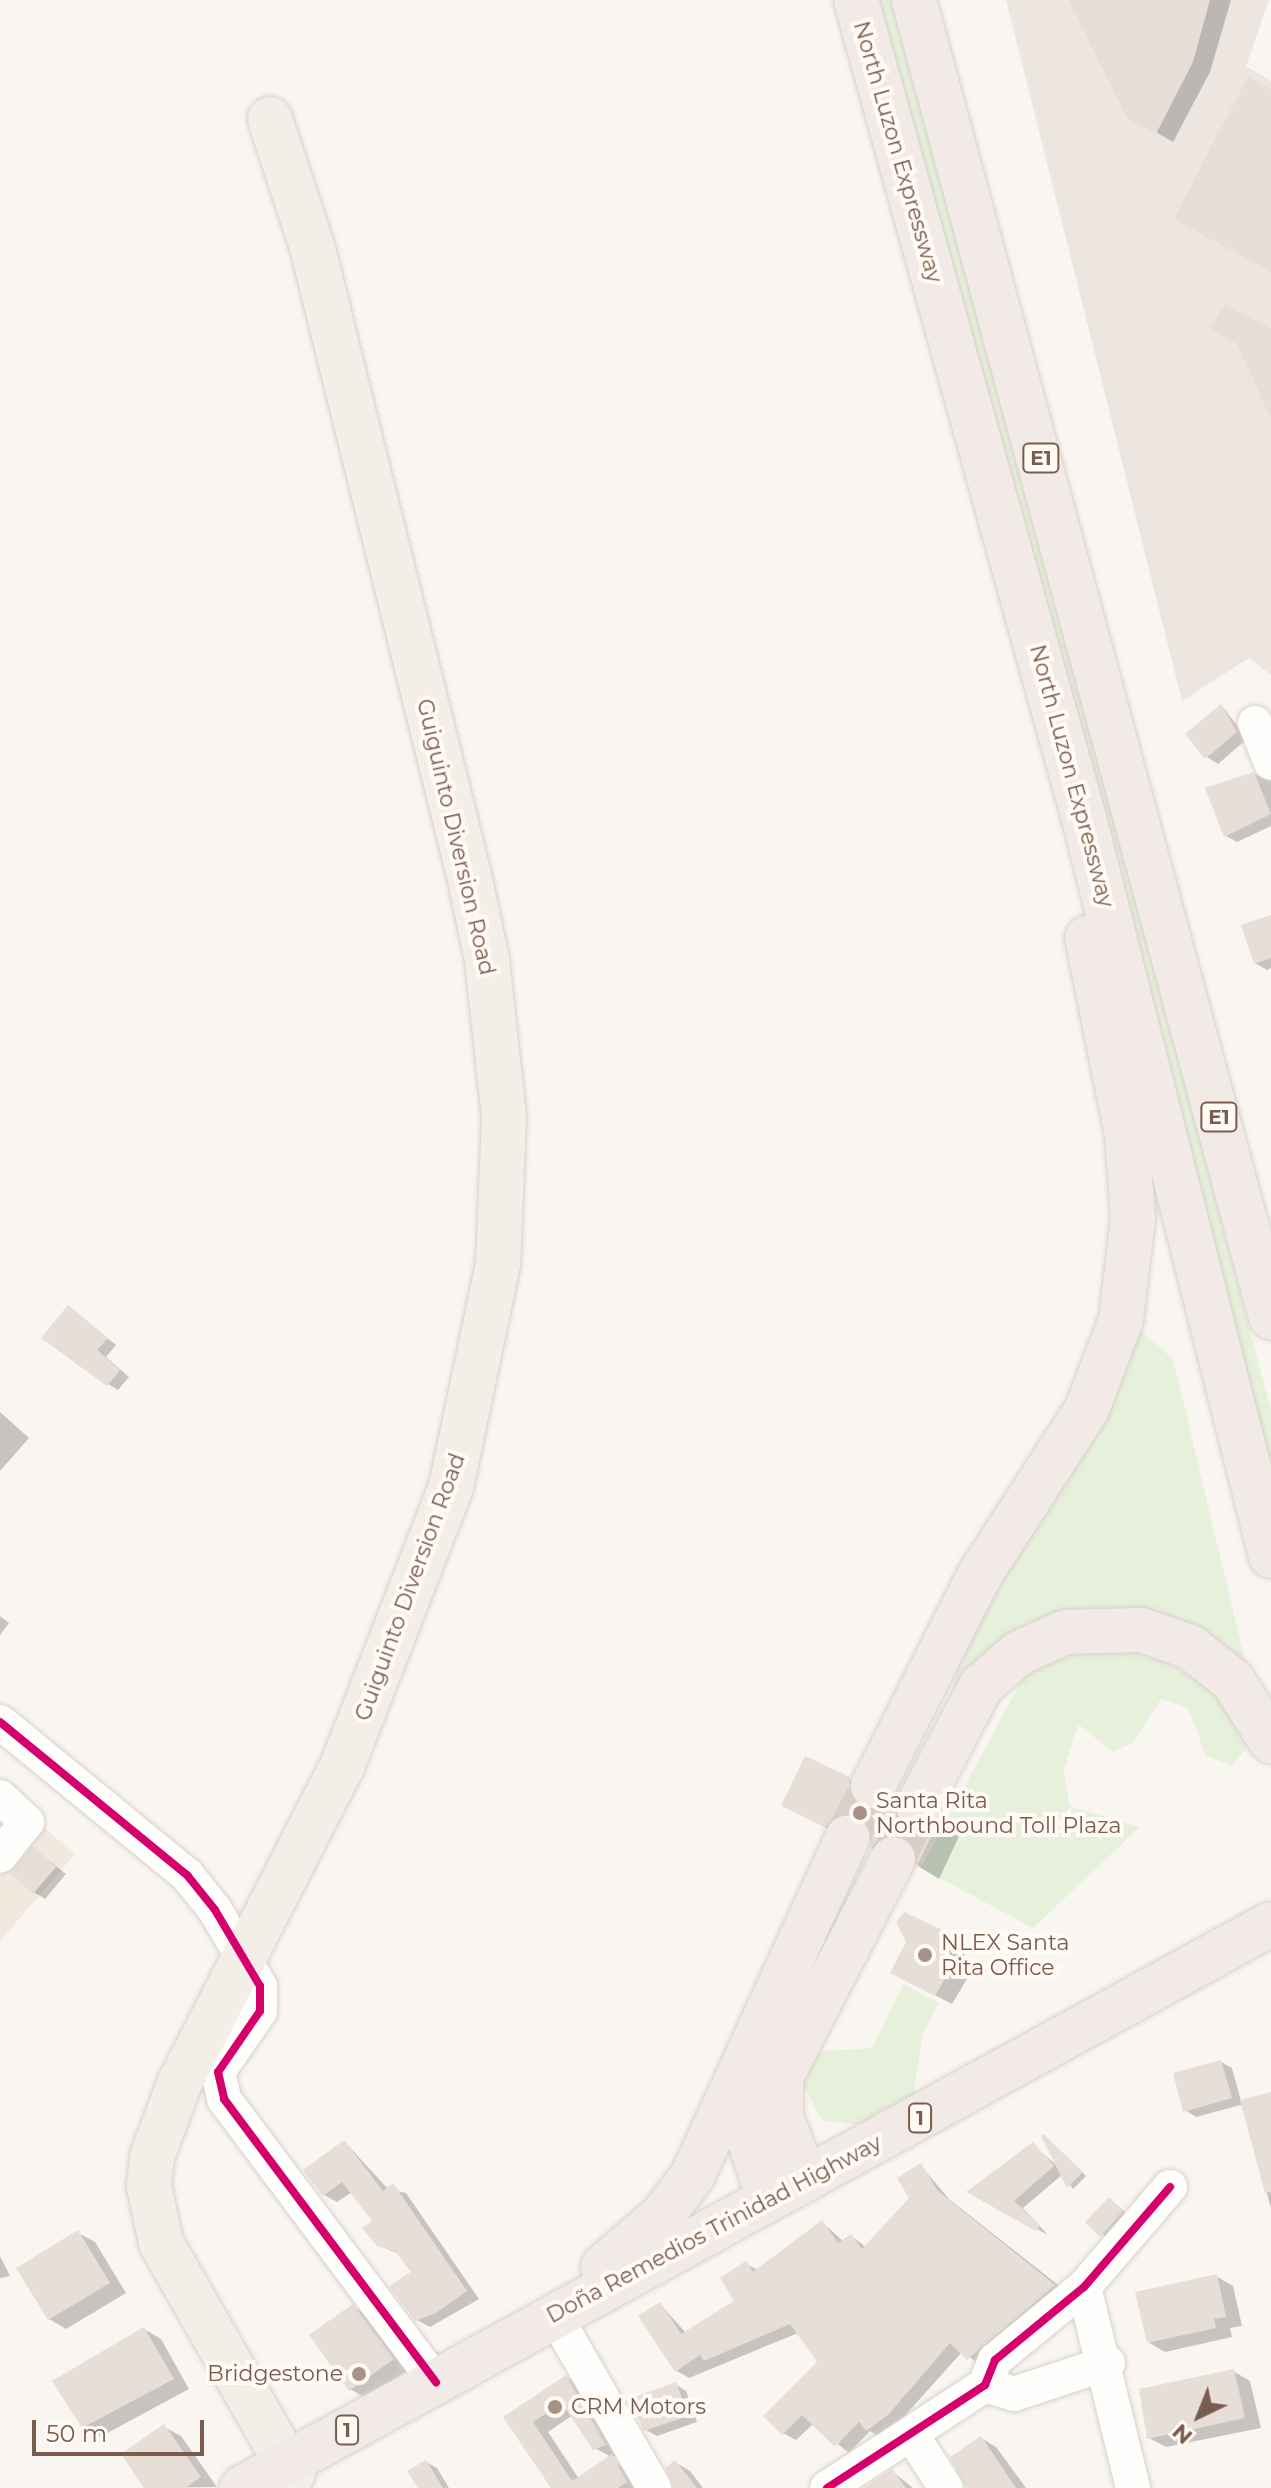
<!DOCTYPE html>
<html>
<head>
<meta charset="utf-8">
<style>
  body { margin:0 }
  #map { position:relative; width:1271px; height:2488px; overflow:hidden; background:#f9f5f0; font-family:Montserrat,sans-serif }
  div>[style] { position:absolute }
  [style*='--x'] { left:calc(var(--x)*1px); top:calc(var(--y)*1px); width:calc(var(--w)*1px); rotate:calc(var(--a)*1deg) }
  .residential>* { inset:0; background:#f2e8de }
  .industrial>* { inset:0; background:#ede5e0 }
  .green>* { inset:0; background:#e7f0db }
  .shadow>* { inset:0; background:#0003 }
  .building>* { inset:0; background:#e6ded7 }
  .highway-tunnel>* { height:44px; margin-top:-22px; transform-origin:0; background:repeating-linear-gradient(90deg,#d9cfc7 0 44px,transparent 0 66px) }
  .roads { filter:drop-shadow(0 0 2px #d7d1cb) drop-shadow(0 0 2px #d7d1cb) }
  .minor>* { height:34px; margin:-17px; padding:0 17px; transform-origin:17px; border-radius:17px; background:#fefefd }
  .major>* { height:44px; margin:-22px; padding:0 22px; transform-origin:22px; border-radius:22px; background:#f3eee8 }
  .highway>* { height:44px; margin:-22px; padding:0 22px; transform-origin:22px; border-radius:22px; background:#f2eae7 }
  .cycleway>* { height:8px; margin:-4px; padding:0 4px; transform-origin:4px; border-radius:4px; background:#d6006c }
  .dots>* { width:22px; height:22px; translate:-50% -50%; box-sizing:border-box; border:4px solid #fffaf3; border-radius:50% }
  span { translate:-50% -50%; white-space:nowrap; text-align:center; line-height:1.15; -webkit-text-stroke:8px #fffaf3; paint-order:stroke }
  .shield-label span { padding:2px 6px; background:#fffaf3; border:2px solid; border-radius:6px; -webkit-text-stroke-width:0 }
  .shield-label { font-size:20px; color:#7a5c4d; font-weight:700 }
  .street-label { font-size:22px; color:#7a5c4d }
  .poi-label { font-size:22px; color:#7a5c4d }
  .left { translate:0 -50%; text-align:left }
  .right { translate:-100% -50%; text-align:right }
  .north { position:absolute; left:1159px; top:2376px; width:80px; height:80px; -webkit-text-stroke:6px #fffaf3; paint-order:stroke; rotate:223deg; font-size:22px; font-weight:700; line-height:32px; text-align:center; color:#7a5c4d }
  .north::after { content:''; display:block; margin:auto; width:28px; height:36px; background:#7a5c4d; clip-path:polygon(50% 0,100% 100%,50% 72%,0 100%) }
  .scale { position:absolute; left:32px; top:2420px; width:172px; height:36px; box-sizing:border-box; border:4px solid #7a5c4d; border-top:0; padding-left:10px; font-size:24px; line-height:28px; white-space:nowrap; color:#7a5c4d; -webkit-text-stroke:6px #fffaf3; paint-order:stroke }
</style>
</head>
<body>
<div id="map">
  <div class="residential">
    <i style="clip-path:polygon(0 1790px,75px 1854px,0 1941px)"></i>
  </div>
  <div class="industrial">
    <i style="clip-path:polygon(1006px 0,1269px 0,1246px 66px,1271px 81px,1271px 675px,1249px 658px,1182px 701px)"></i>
  </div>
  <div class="green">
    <i style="clip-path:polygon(862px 0,890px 0,1083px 699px,1271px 1410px,1271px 1510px)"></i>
    <i style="clip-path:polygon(1137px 1327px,1173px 1359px,1246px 1665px,1215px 1647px,987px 1652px,953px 1689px,960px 1662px)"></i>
    <i style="clip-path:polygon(1066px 1649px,1149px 1651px,1218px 1693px,1248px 1724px,1245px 1750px,1232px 1765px,1206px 1756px,1188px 1708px,1161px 1699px,1133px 1743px,1113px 1752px,1078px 1724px,1064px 1770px,1069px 1806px,1140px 1827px,1033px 1928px,921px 1868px,1022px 1679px)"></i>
    <i style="clip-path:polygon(903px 1984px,939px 2003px,923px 2033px,913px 2097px,867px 2125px,823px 2121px,799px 2079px,810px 2059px,825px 2051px,872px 2048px)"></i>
  </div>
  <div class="shadow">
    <i style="clip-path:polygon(1078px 0,1231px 0,1210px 72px,1173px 142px,1130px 117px)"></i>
    <i style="clip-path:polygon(1222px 706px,1247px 739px,1218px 764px,1207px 757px)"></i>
    <i style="clip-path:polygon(1254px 774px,1271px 780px,1271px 826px,1237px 842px,1226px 836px)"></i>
    <i style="clip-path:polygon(1271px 917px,1271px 968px,1267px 970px,1255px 963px)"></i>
    <i style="clip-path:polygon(69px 1308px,116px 1345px,106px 1357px,129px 1377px,118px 1390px,108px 1384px)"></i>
    <i style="clip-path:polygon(0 1412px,29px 1438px,0 1471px)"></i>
    <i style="clip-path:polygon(0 1616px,9px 1623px,0 1635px)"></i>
    <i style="clip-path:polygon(849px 1779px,872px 1792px,874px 1814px,894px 1801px,917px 1814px,919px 1834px,939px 1822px,960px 1834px,939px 1879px,918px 1866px,917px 1849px,893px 1860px,872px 1848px,870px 1828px,848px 1839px,784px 1806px)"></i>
    <i style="clip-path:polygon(34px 1849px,66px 1874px,45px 1899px,34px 1892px)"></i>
    <i style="clip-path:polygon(952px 1936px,969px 1946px,962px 1960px,971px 1972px,952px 2004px,910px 1982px)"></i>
    <i style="clip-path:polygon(1221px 2062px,1232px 2068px,1241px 2101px,1271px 2094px,1271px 2209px,1244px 2104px,1196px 2117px,1185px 2110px)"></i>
    <i style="clip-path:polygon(1048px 2139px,1086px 2176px,1073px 2189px,1063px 2174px,1023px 2208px,1048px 2235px,969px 2192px,1033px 2145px,1056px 2165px)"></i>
    <i style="clip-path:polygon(345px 2142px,388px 2189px,406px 2193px,479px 2299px,430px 2327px,417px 2320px,414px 2272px,401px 2255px,378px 2245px,375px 2221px,352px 2192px,337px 2202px,324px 2195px)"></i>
    <i style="clip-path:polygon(921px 2166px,949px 2199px,1067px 2292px,981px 2365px,962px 2352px,900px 2421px,880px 2437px,870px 2431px,849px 2453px,813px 2424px,796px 2440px,783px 2433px,820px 2363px,798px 2333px,689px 2378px,677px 2371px,660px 2304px,686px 2333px,737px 2301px,746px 2264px,758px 2270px,823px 2223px,843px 2241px,851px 2236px,866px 2247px,912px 2198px)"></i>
    <i style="clip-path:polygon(1109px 2199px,1133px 2218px,1112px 2242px,1088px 2222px)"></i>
    <i style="clip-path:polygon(78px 2233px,95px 2242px,126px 2293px,66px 2329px,49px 2319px)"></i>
    <i style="clip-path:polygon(0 2256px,10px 2276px,0 2278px)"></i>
    <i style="clip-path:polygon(1216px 2276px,1233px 2286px,1242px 2326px,1230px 2328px,1232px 2337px,1165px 2352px,1148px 2342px)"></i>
    <i style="clip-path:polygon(353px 2307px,370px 2316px,409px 2369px,367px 2399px,350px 2389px)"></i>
    <i style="clip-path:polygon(144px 2329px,161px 2339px,189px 2389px,100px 2437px,84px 2427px)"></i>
    <i style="clip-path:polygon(1233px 2371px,1250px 2381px,1261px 2428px,1166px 2447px,1149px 2438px)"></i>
    <i style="clip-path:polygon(evenodd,566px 2377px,582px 2387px,621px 2454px,612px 2457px,640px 2488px,553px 2488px,506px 2417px,566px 2377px,573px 2415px,595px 2448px,611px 2457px,579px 2479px,548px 2432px,573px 2415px)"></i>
    <i style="clip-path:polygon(675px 2384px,686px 2391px,697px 2422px,657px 2436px,646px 2430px)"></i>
    <i style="clip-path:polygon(164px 2427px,181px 2436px,217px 2487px,147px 2488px)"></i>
    <i style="clip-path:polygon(981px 2438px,996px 2447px,1026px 2488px,967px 2488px)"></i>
    <i style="clip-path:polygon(426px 2462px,437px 2468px,449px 2488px,420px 2488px)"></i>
    <i style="clip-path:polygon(675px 2462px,690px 2471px,703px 2488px,676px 2488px)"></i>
    <i style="clip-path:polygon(893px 2472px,913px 2488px,869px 2488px)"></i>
  </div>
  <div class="building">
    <i style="clip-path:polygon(1069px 0,1210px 0,1193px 62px,1156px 134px,1128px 119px)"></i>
    <i style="clip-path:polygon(1248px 76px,1271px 90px,1271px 272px,1174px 219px)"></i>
    <i style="clip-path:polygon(1224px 305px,1271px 328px,1271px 418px,1237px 344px,1210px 329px)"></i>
    <i style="clip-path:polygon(1221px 704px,1237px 732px,1205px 759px,1185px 734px)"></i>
    <i style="clip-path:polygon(1254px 772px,1271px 814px,1224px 837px,1205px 788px)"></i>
    <i style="clip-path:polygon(1271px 915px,1271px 958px,1254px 964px,1241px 925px)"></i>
    <i style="clip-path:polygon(68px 1305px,108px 1338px,97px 1350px,120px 1370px,107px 1386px,41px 1338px)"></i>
    <i style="clip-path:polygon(805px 1756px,850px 1777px,852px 1799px,862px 1809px,875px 1811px,894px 1798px,897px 1819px,907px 1828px,920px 1831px,939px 1820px,916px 1868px,914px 1846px,904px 1836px,880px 1838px,870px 1849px,872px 1835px,858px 1816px,844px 1813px,825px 1827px,781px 1806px)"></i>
    <i style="clip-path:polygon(33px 1846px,56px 1867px,33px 1894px,10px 1873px)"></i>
    <i style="clip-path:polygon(904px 1912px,953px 1935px,946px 1949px,955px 1961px,935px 1996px,890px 1973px,906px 1942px,896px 1922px)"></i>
    <i style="clip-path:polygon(1221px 2060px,1232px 2098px,1183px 2112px,1173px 2073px)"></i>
    <i style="clip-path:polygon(1271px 2092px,1271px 2192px,1265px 2193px,1240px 2100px)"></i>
    <i style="clip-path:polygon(1043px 2134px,1083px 2172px,1067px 2188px,1041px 2136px)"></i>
    <i style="clip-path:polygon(344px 2140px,383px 2191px,393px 2183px,467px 2291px,436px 2313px,415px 2321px,389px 2286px,411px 2272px,395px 2251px,377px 2246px,362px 2228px,372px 2221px,342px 2182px,323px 2196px,303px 2170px)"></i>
    <i style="clip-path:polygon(1033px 2142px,1054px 2166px,1014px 2201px,1040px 2225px,1036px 2231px,966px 2192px)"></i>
    <i style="clip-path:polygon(921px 2163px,937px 2190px,1055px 2285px,967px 2360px,950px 2343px,888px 2415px,866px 2431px,859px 2422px,835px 2447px,802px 2415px,782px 2435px,763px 2416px,817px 2362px,790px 2324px,704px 2361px,700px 2355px,675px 2372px,638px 2316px,660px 2302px,681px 2334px,734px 2301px,720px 2278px,746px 2261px,753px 2272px,822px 2220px,838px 2243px,851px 2234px,862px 2249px,909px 2198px,897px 2178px)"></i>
    <i style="clip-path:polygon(1109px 2197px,1123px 2211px,1100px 2237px,1085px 2222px)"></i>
    <i style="clip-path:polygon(78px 2230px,110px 2283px,48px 2320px,16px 2268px)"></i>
    <i style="clip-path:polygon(1217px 2274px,1226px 2317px,1214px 2319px,1216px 2328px,1147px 2343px,1135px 2292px)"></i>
    <i style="clip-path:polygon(353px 2304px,394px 2359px,349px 2391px,309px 2335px)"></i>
    <i style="clip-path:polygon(144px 2327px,174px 2379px,82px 2428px,52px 2381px)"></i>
    <i style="clip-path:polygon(1234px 2369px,1245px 2418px,1147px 2439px,1139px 2389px)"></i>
    <i style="clip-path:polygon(566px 2375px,606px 2445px,593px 2450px,562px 2403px,533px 2422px,572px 2481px,612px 2454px,627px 2482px,618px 2488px,551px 2488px,503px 2417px)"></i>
    <i style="clip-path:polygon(676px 2382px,688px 2416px,644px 2431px,629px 2399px)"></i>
    <i style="clip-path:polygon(164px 2424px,201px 2477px,185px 2488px,144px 2488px,121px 2454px)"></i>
    <i style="clip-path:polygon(981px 2436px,1016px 2488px,966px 2488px,950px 2457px)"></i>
    <i style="clip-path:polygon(426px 2460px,443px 2488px,418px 2488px,407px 2471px)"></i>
    <i style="clip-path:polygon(675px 2460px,697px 2488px,674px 2488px,665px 2468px)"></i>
    <i style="clip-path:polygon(892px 2469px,906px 2488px,864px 2488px)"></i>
  </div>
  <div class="highway-tunnel">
    <i style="--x:847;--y:1838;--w:58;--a:-63.4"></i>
    <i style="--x:893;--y:1859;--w:59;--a:-64.7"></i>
  </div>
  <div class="roads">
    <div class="minor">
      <i style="--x:1255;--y:723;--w:43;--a:68.2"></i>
      <i style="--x:0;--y:1722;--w:242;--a:39.3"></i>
      <i style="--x:187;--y:1875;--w:45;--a:51.3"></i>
      <i style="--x:215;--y:1910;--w:88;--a:59.4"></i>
      <i style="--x:260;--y:1986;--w:25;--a:90"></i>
      <i style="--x:260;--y:2011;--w:74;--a:124.5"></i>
      <i style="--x:218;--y:2072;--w:28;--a:77"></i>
      <i style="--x:224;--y:2099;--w:354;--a:53.2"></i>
      <i style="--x:0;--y:1797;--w:37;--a:43"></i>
      <i style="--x:27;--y:1822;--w:43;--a:128.5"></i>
      <i style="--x:1084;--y:2287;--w:207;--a:76.3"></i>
      <i style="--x:554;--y:2314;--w:201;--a:60.1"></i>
      <i style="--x:985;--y:2385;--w:30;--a:17"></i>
      <i style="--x:1014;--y:2394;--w:99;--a:-18.3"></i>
      <i style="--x:911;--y:2434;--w:64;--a:57.1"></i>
      <i style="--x:827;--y:2488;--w:189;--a:-33.1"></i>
      <i style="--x:985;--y:2385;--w:27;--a:-68"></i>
      <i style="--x:995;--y:2360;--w:115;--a:-39.4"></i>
      <i style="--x:1084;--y:2287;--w:132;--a:-49.3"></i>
    </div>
    <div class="major">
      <i style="--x:270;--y:119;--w:138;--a:71.8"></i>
      <i style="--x:313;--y:250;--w:644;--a:75.99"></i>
      <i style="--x:469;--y:875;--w:87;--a:78"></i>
      <i style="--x:487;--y:960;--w:158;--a:83.8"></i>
      <i style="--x:504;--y:1117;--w:147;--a:92.3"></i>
      <i style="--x:498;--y:1264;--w:228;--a:101.9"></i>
      <i style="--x:451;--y:1487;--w:300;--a:111.3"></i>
      <i style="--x:342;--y:1766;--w:355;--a:117.1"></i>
      <i style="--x:180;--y:2082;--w:80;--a:110.5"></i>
      <i style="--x:152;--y:2157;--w:29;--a:96"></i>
      <i style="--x:149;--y:2186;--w:58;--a:78.1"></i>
      <i style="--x:161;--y:2243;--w:266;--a:60.3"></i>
    </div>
    <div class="highway">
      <i style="--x:856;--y:0;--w:853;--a:74.43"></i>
      <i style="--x:1085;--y:822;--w:757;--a:75.78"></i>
      <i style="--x:914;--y:0;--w:1365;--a:74.83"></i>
      <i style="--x:873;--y:1786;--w:235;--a:-63.2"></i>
      <i style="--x:979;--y:1576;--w:199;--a:-57.1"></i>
      <i style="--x:1087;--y:1409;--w:95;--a:-69.1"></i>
      <i style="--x:1121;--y:1320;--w:103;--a:-83.3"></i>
      <i style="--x:1133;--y:1218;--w:84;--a:-94.1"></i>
      <i style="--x:1127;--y:1134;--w:200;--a:-101.5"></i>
      <i style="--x:918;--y:1806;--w:136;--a:-62.3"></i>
      <i style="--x:981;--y:1686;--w:50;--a:-41"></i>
      <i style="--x:1019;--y:1653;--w:51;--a:-24.1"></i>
      <i style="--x:1066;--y:1632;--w:75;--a:-1.5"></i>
      <i style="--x:1141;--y:1630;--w:52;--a:19.1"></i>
      <i style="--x:1190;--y:1647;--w:55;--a:38.3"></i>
      <i style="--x:1233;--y:1681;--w:71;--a:57.7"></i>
      <i style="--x:747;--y:2070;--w:65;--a:89.1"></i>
      <i style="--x:748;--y:2135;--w:67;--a:71.8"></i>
      <i style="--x:805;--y:2179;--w:66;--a:-111.2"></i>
      <i style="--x:781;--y:2117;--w:40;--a:-90"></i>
      <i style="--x:781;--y:2077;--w:245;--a:-62.8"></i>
      <i style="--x:603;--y:2267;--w:79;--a:-40.9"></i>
      <i style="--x:663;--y:2215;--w:50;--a:-53.1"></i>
      <i style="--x:693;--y:2175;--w:371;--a:-65.4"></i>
      <i style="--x:242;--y:2488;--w:1173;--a:-28.73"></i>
    </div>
  </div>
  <div class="cycleway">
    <i style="--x:0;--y:1722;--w:242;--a:39.3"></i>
    <i style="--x:187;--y:1875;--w:45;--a:51.3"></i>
    <i style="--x:215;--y:1910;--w:88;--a:59.4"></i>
    <i style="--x:260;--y:1986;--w:25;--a:90"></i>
    <i style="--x:260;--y:2011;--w:74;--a:124.5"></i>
    <i style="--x:218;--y:2072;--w:28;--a:77"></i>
    <i style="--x:224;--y:2099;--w:354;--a:53.2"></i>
    <i style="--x:827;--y:2488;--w:189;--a:-33.1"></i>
    <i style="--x:985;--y:2385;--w:27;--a:-68"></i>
    <i style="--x:995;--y:2360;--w:115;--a:-39.4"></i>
    <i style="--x:1084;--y:2287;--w:132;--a:-49.3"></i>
  </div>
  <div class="dots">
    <i style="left:860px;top:1813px;background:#a69286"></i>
    <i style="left:925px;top:1955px;background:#a69286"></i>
    <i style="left:359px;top:2374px;background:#a69286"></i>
    <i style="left:555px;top:2407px;background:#a69286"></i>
  </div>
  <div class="shield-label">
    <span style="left:1041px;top:458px">E1</span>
    <span style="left:1219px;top:1117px">E1</span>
    <span style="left:920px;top:2118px">1</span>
    <span style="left:347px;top:2430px">1</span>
  </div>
  <div class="street-label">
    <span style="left:898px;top:152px;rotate:74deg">North Luzon Expressway</span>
    <span style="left:1072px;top:776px;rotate:75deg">North Luzon Expressway</span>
    <span style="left:456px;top:837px;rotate:77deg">Guiguinto Diversion Road</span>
    <span style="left:410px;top:1587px;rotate:-70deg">Guiguinto Diversion Road</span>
    <span style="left:714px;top:2229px;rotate:-28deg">Doña Remedios Trinidad Highway</span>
  </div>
  <div class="poi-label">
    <span class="left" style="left:876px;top:1813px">Santa Rita<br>Northbound Toll Plaza</span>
    <span class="left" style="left:941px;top:1955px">NLEX Santa<br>Rita Office</span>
    <span class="right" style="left:343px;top:2374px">Bridgestone</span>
    <span class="left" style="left:571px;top:2407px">CRM Motors</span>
  </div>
  <div class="north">N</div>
  <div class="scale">50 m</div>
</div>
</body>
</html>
